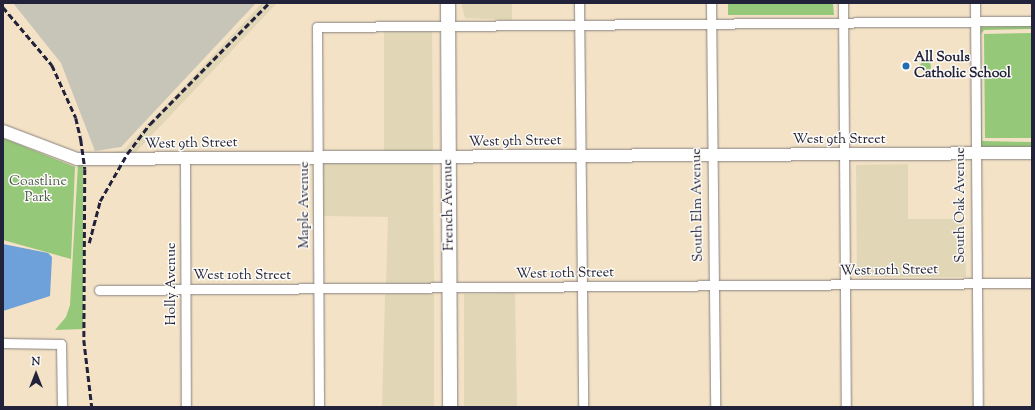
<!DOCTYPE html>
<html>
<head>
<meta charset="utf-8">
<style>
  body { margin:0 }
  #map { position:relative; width:1035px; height:410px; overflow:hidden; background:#f3e2c6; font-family:"Sorts Mill Goudy",serif }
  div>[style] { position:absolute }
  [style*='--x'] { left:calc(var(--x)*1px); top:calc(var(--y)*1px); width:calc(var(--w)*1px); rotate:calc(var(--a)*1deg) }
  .built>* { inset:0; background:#e1d7b7 }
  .industrial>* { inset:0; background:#c7c5b8 }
  .green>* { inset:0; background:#96c879 }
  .round { border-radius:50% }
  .water>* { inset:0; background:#6ea0d9 }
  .roads { filter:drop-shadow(0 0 1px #8a8280) drop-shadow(0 0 1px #8a8280) }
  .street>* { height:9px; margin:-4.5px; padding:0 4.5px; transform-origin:4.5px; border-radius:4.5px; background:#fff }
  .secondary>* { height:12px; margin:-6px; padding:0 6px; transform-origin:6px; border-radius:6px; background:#fff }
  .primary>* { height:14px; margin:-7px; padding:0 7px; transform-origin:7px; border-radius:7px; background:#fff }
  .rail>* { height:2.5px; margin-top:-1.25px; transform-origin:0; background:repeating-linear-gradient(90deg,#22223b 0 6px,transparent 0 9px) }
  .dots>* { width:11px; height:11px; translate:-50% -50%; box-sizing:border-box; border:2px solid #fdfcf7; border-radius:50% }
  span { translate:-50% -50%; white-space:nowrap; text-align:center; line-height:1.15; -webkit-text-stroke:3px #fdfcf7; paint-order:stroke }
  .poi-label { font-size:14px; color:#22223b; font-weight:700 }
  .left { translate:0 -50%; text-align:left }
  .street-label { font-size:14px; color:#22223b }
  .park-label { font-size:14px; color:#4b5c51 }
  .frame { position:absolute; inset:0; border:4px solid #22223b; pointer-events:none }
  .north { position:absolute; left:16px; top:354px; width:40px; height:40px; -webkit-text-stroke:3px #fdfcf7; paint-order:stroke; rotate:0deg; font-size:11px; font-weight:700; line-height:16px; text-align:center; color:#22223b }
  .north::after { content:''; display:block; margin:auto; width:14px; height:18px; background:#22223b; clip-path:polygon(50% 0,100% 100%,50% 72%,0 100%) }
</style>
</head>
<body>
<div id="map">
  <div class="built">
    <i style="clip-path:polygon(262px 3px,277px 3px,133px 155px,102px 154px,124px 150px)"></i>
    <i style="clip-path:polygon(461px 3px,512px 3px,512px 20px,465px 18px)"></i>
    <i style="clip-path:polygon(432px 30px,433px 151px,384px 151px,384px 31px)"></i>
    <i style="clip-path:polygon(323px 161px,433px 161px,434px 284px,386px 284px,388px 217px,323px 216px)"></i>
    <i style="clip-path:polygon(908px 164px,908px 219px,964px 219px,966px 277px,857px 277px,856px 165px)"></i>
    <i style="clip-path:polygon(515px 293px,517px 407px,464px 407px,464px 294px)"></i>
    <i style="clip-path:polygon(385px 294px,434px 294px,434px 407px,382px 407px)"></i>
  </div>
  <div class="industrial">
    <i style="clip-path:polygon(13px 3px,256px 3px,121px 147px,95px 151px,61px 63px)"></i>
  </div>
  <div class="green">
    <i style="clip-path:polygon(728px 3px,833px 3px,834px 15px,728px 15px)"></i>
    <i style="clip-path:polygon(1032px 26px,1032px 29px,984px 30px,981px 34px,982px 141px,1032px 142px,1032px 147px,981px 148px,979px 27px)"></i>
    <i style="clip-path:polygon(1032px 33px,1032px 138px,985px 138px,984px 34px)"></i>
    <i class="round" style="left:919.5px;top:60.5px;width:11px;height:11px"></i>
    <i style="clip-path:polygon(3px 138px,75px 167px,71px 259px,3px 240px)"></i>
    <i style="clip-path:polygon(78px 164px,83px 164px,83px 329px,55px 330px,66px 317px,70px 305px)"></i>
  </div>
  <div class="water">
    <i style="clip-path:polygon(3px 244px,48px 253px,52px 257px,50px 296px,3px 311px)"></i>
  </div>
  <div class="roads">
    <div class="street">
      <i style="--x:579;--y:3;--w:404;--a:89.4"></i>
      <i style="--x:711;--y:3;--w:404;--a:89.4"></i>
      <i style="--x:843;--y:3;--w:404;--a:89.6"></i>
      <i style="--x:975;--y:3;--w:404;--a:89.6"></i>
      <i style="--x:185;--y:160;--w:247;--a:89.8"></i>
      <i style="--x:99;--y:290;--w:933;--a:-0.43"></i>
      <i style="--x:3;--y:343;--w:58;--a:1"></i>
      <i style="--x:61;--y:344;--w:63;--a:89.1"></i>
      <i style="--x:319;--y:407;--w:380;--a:-90.3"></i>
      <i style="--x:317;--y:27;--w:715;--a:-0.48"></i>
    </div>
    <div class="secondary">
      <i style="--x:3;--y:131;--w:79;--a:20.7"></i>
      <i style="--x:77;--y:159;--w:955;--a:-0.36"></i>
    </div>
    <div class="primary">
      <i style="--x:448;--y:3;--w:404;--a:89.7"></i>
    </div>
  </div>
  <div class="rail">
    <i style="--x:3;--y:7;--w:76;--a:49.8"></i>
    <i style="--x:52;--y:65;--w:58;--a:65.6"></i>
    <i style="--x:76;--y:118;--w:23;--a:77"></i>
    <i style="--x:81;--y:140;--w:29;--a:82"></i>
    <i style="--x:85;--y:169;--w:171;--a:90.3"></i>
    <i style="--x:84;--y:340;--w:67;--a:83.2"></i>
    <i style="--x:89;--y:243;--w:43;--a:-75.3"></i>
    <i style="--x:100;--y:201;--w:54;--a:-60.1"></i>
    <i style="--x:127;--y:154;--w:38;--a:-53"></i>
    <i style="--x:150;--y:124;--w:170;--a:-45.5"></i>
  </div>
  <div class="dots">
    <i style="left:906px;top:66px;background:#1f6fb2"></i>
  </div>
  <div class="poi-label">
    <span class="left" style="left:914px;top:66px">All Souls<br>Catholic School</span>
  </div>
  <div class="street-label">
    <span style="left:839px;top:140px">West 9th Street</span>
    <span style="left:515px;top:142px;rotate:-1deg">West 9th Street</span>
    <span style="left:191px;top:144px;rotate:-1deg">West 9th Street</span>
    <span style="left:305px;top:205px;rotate:-90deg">Maple Avenue</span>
    <span style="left:449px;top:205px;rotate:-91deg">French Avenue</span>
    <span style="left:698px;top:205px;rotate:-91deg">South Elm Avenue</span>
    <span style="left:961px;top:205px;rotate:-90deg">South Oak Avenue</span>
    <span style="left:889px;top:271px;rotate:-1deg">West 10th Street</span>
    <span style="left:565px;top:274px;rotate:-1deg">West 10th Street</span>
    <span style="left:242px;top:276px">West 10th Street</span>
    <span style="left:172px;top:284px;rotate:-90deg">Holly Avenue</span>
  </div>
  <div class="park-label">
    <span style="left:38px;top:190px">Coastline<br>Park</span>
  </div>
  <div class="frame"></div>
  <div class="north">N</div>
</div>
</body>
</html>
